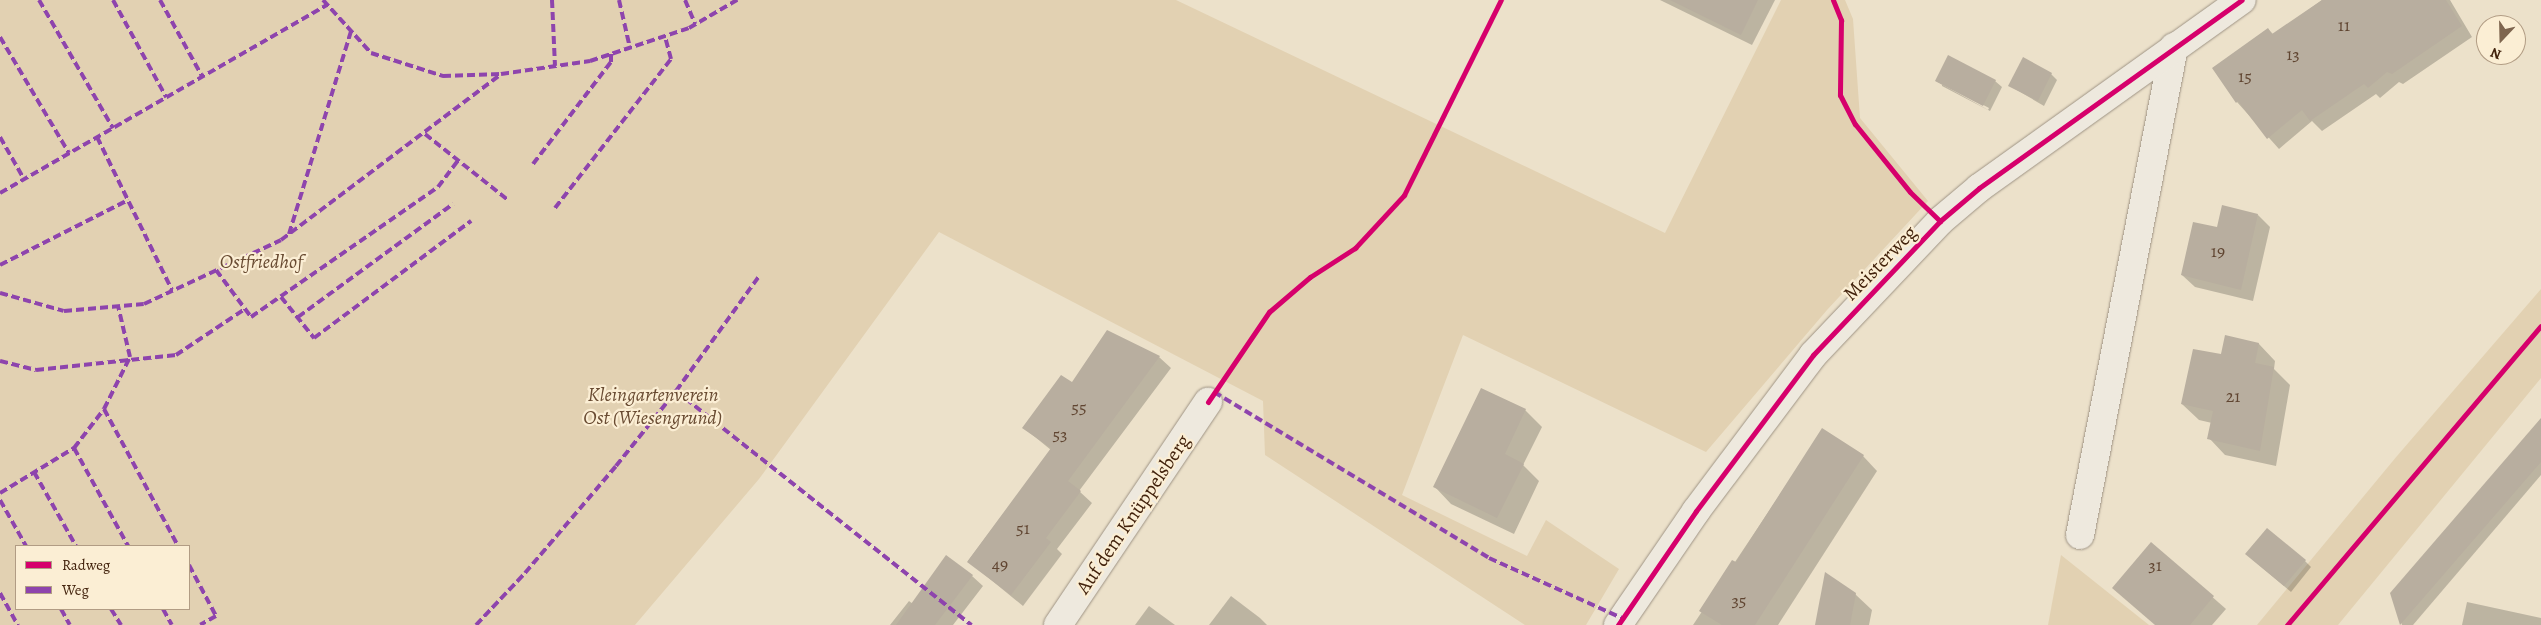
<!DOCTYPE html>
<html>
<head>
<meta charset="utf-8">
<style>
  body { margin:0 }
  #map { position:relative; width:2541px; height:625px; overflow:hidden; background:#ece1ca; font-family:Alegreya,serif }
  div>[style] { position:absolute }
  [style*='--x'] { left:calc(var(--x)*1px); top:calc(var(--y)*1px); width:calc(var(--w)*1px); rotate:calc(var(--a)*1deg) }
  .green>* { inset:0; background:#e2d1b2 }
  .shadow>* { inset:0; background:#0003 }
  .building>* { inset:0; background:#b8ae9f }
  .roads { filter:drop-shadow(0 0 1px #9e9384) drop-shadow(0 0 1px #9e9384) }
  .street>* { height:28px; margin:-14px; padding:0 14px; transform-origin:14px; border-radius:14px; background:#eee9de }
  .quiet>* { height:4px; margin-top:-2px; transform-origin:0; background:repeating-linear-gradient(90deg,#8e44ad 0 8px,transparent 0 12px) }
  .cycleway>* { height:5px; margin:-2.5px; padding:0 2.5px; transform-origin:2.5px; border-radius:2.5px; background:#d6006c }
  span { translate:-50% -50%; white-space:nowrap; text-align:center; line-height:1.15; -webkit-text-stroke:4.5px #fbeed4; paint-order:stroke }
  .number-label { font-size:18px; color:#604531 }
  .number-label span { -webkit-text-stroke-width:0 }
  .park-label { font-size:20px; color:#684a31; font-style:italic }
  .street-label { font-size:20px; color:#42220c }
  .legend { position:absolute; left:15px; top:545px; width:175px; height:65px; box-sizing:border-box; background:#fbeed4; border:1px solid #b19c84; margin:0; padding:6px 9px; list-style:none; font-size:15px; color:#42220c }
  .legend li { display:flex; align-items:center; gap:10px; height:25px }
  .legend b { width:25px; border:1px solid #b19c84 }
  .north { position:absolute; left:2476px; top:15px; width:50px; height:50px; box-sizing:border-box; background:#fbeed4; border:1px solid #b19c84; border-radius:50%; rotate:201deg; font-size:14px; font-weight:700; line-height:20px; text-align:center; color:#42220c }
  .north::after { content:''; display:block; margin:auto; width:18px; height:22px; background:#7e654e; clip-path:polygon(50% 0,100% 100%,50% 72%,0 100%) }
</style>
</head>
<body>
<div id="map">
  <div class="green">
    <i style="clip-path:polygon(evenodd,0 0,1176px 0,1665px 233px,1781px 0,1845px 0,1853px 19px,1860px 118px,1928px 201px,1827px 310px,1706px 452px,1463px 335px,1402px 495px,1527px 556px,1546px 520px,1619px 569px,1586px 625px,1525px 625px,1265px 455px,1263px 401px,939px 232px,759px 479px,635px 625px,0 625px,0 0,16px 546px,189px 546px,189px 609px,16px 609px,16px 546px)"></i>
    <i style="clip-path:polygon(2541px 289px,2541px 378px,2338px 625px,2257px 625px,2397px 456px)"></i>
    <i style="clip-path:polygon(2061px 555px,2149px 625px,2048px 625px)"></i>
  </div>
  <div class="shadow">
    <i style="clip-path:polygon(1660px 0,1775px 0,1752px 45px)"></i>
    <i style="clip-path:polygon(2322px 0,2450px 0,2472px 37px,2403px 84px,2399px 82px,2380px 98px,2376px 94px,2322px 131px,2312px 121px,2279px 149px,2237px 102px,2214px 68px,2268px 29px,2274px 35px)"></i>
    <i style="clip-path:polygon(2051px 74px,2057px 80px,2044px 106px,2010px 86px)"></i>
    <i style="clip-path:polygon(evenodd,1936px 81px,1995px 81px,2002px 87px,1990px 111px,1936px 81px,1942px 83px,1989px 108px,1988px 110px,1942px 86px,1942px 83px)"></i>
    <i style="clip-path:polygon(2258px 215px,2270px 227px,2253px 301px,2195px 287px,2182px 275px,2218px 229px)"></i>
    <i style="clip-path:polygon(2226px 337px,2259px 344px,2275px 361px,2274px 369px,2290px 385px,2276px 466px,2225px 455px,2209px 438px,2212px 423px,2199px 420px,2182px 404px,2221px 356px)"></i>
    <i style="clip-path:polygon(1159px 357px,1171px 368px,1079px 491px,1092px 503px,1057px 549px,1062px 554px,1023px 606px,968px 561px,1051px 450px,1024px 428px,1072px 384px)"></i>
    <i style="clip-path:polygon(1525px 410px,1542px 427px,1523px 465px,1539px 481px,1514px 534px,1451px 504px,1435px 487px)"></i>
    <i style="clip-path:polygon(2541px 419px,2541px 475px,2413px 625px,2402px 625px,2392px 594px)"></i>
    <i style="clip-path:polygon(1823px 430px,1863px 456px,1877px 471px,1778px 625px,1693px 625px)"></i>
    <i style="clip-path:polygon(2152px 544px,2226px 609px,2212px 625px,2155px 625px)"></i>
    <i style="clip-path:polygon(2253px 560px,2305px 561px,2311px 567px,2291px 592px)"></i>
    <i style="clip-path:polygon(972px 576px,983px 586px,953px 625px,890px 625px,909px 601px,913px 604px)"></i>
    <i style="clip-path:polygon(1855px 594px,1872px 610px,1869px 625px,1816px 625px)"></i>
    <i style="clip-path:polygon(1231px 596px,1260px 618px,1267px 625px,1209px 625px)"></i>
    <i style="clip-path:polygon(2467px 602px,2541px 618px,2541px 625px,2462px 625px)"></i>
    <i style="clip-path:polygon(1149px 606px,1175px 625px,1135px 625px)"></i>
  </div>
  <div class="building">
    <i style="clip-path:polygon(1670px 0,1758px 0,1741px 35px)"></i>
    <i style="clip-path:polygon(2322px 0,2446px 0,2462px 26px,2392px 74px,2387px 72px,2368px 88px,2364px 84px,2310px 121px,2302px 110px,2267px 139px,2238px 101px,2236px 103px,2212px 68px,2268px 28px,2272px 34px)"></i>
    <i style="clip-path:polygon(1948px 55px,1996px 80px,1983px 106px,1935px 81px)"></i>
    <i style="clip-path:polygon(2023px 57px,2052px 73px,2038px 101px,2008px 86px)"></i>
    <i style="clip-path:polygon(2222px 205px,2258px 214px,2241px 290px,2181px 275px,2193px 222px,2217px 227px)"></i>
    <i style="clip-path:polygon(1107px 330px,1160px 356px,1068px 481px,1081px 491px,1046px 538px,1051px 542px,1011px 595px,967px 562px,1051px 448px,1022px 428px,1061px 375px,1072px 382px)"></i>
    <i style="clip-path:polygon(2225px 335px,2259px 343px,2255px 363px,2274px 367px,2260px 451px,2207px 439px,2213px 411px,2181px 404px,2193px 349px,2221px 354px)"></i>
    <i style="clip-path:polygon(1481px 388px,1526px 409px,1505px 454px,1524px 464px,1497px 518px,1433px 487px)"></i>
    <i style="clip-path:polygon(2541px 418px,2541px 462px,2400px 625px,2390px 593px)"></i>
    <i style="clip-path:polygon(1822px 428px,1864px 455px,1755px 625px,1722px 625px,1699px 611px,1732px 560px,1736px 562px)"></i>
    <i style="clip-path:polygon(2267px 528px,2306px 560px,2284px 586px,2245px 554px)"></i>
    <i style="clip-path:polygon(2151px 542px,2214px 596px,2190px 625px,2155px 625px,2112px 588px)"></i>
    <i style="clip-path:polygon(946px 555px,973px 575px,935px 625px,896px 625px)"></i>
    <i style="clip-path:polygon(1825px 572px,1856px 593px,1850px 625px,1815px 625px)"></i>
  </div>
  <div class="roads">
    <div class="street">
      <i style="--x:2080;--y:535;--w:497;--a:-79.1"></i>
      <i style="--x:1058;--y:625;--w:269;--a:-56.1"></i>
      <i style="--x:1618;--y:625;--w:138;--a:-55.6"></i>
      <i style="--x:1696;--y:511;--w:195;--a:-53.1"></i>
      <i style="--x:1813;--y:355;--w:185;--a:-46.5"></i>
      <i style="--x:1940;--y:221;--w:51;--a:-40.2"></i>
      <i style="--x:1979;--y:188;--w:323;--a:-35.6"></i>
    </div>
  </div>
  <div class="quiet">
    <i style="--x:39;--y:0;--w:148;--a:60"></i>
    <i style="--x:113;--y:0;--w:111;--a:61.3"></i>
    <i style="--x:160;--y:0;--w:87;--a:61.1"></i>
    <i style="--x:323;--y:0;--w:72;--a:47.8"></i>
    <i style="--x:371;--y:53;--w:76;--a:17.7"></i>
    <i style="--x:443;--y:76;--w:58;--a:-2"></i>
    <i style="--x:552;--y:0;--w:66;--a:87.4"></i>
    <i style="--x:619;--y:0;--w:49;--a:77.1"></i>
    <i style="--x:685;--y:0;--w:26;--a:67"></i>
    <i style="--x:0;--y:37;--w:135;--a:59.3"></i>
    <i style="--x:425;--y:134;--w:106;--a:38.5"></i>
    <i style="--x:0;--y:137;--w:48;--a:60.3"></i>
    <i style="--x:97;--y:137;--w:170;--a:63.9"></i>
    <i style="--x:533;--y:164;--w:128;--a:-52.6"></i>
    <i style="--x:611;--y:62;--w:8;--a:-90"></i>
    <i style="--x:0;--y:193;--w:377;--a:-29.9"></i>
    <i style="--x:555;--y:208;--w:189;--a:-52.1"></i>
    <i style="--x:671;--y:59;--w:24;--a:-105"></i>
    <i style="--x:289;--y:234;--w:212;--a:-73"></i>
    <i style="--x:0;--y:265;--w:144;--a:-26.9"></i>
    <i style="--x:216;--y:270;--w:59;--a:53.3"></i>
    <i style="--x:251;--y:317;--w:228;--a:-34.8"></i>
    <i style="--x:438;--y:187;--w:34;--a:-53"></i>
    <i style="--x:0;--y:293;--w:66;--a:15.7"></i>
    <i style="--x:64;--y:311;--w:80;--a:-5"></i>
    <i style="--x:144;--y:304;--w:151;--a:-25"></i>
    <i style="--x:281;--y:240;--w:276;--a:-37"></i>
    <i style="--x:501;--y:74;--w:90;--a:-8.3"></i>
    <i style="--x:590;--y:61;--w:104;--a:-18.4"></i>
    <i style="--x:689;--y:28;--w:56;--a:-30.3"></i>
    <i style="--x:281;--y:297;--w:53;--a:51.2"></i>
    <i style="--x:314;--y:338;--w:196;--a:-36.7"></i>
    <i style="--x:298;--y:317;--w:192;--a:-36.1"></i>
    <i style="--x:0;--y:361;--w:37;--a:14"></i>
    <i style="--x:36;--y:370;--w:141;--a:-6.1"></i>
    <i style="--x:176;--y:355;--w:83;--a:-33.7"></i>
    <i style="--x:676;--y:391;--w:377;--a:38.4"></i>
    <i style="--x:1214;--y:392;--w:321;--a:31.1"></i>
    <i style="--x:1489;--y:558;--w:146;--a:24.3"></i>
    <i style="--x:104;--y:409;--w:156;--a:61.6"></i>
    <i style="--x:74;--y:448;--w:112;--a:61.1"></i>
    <i style="--x:34;--y:472;--w:85;--a:60.4"></i>
    <i style="--x:0;--y:493;--w:87;--a:-31.3"></i>
    <i style="--x:74;--y:448;--w:49;--a:-52.4"></i>
    <i style="--x:104;--y:409;--w:58;--a:-63.4"></i>
    <i style="--x:130;--y:357;--w:52;--a:-103.2"></i>
    <i style="--x:0;--y:500;--w:53;--a:60.5"></i>
    <i style="--x:189;--y:565;--w:58;--a:62.1"></i>
    <i style="--x:216;--y:616;--w:18;--a:151"></i>
    <i style="--x:0;--y:593;--w:37;--a:61"></i>
    <i style="--x:61;--y:609;--w:18;--a:61"></i>
    <i style="--x:111;--y:609;--w:19;--a:58"></i>
    <i style="--x:163;--y:609;--w:18;--a:61"></i>
    <i style="--x:476;--y:625;--w:71;--a:-46.7"></i>
    <i style="--x:525;--y:573;--w:140;--a:-49.6"></i>
    <i style="--x:616;--y:466;--w:96;--a:-51.3"></i>
    <i style="--x:676;--y:391;--w:143;--a:-54.1"></i>
  </div>
  <div class="cycleway">
    <i style="--x:1833;--y:0;--w:22;--a:68"></i>
    <i style="--x:1841;--y:20;--w:75;--a:90.8"></i>
    <i style="--x:1840;--y:95;--w:33;--a:63"></i>
    <i style="--x:1855;--y:124;--w:87;--a:51"></i>
    <i style="--x:1910;--y:192;--w:42;--a:44"></i>
    <i style="--x:1208;--y:402;--w:109;--a:-55.9"></i>
    <i style="--x:1269;--y:312;--w:54;--a:-40.5"></i>
    <i style="--x:1310;--y:277;--w:54;--a:-32.8"></i>
    <i style="--x:1355;--y:248;--w:72;--a:-47.2"></i>
    <i style="--x:1404;--y:195;--w:218;--a:-63.6"></i>
    <i style="--x:1618;--y:625;--w:138;--a:-55.6"></i>
    <i style="--x:1696;--y:511;--w:195;--a:-53.1"></i>
    <i style="--x:1813;--y:355;--w:185;--a:-46.5"></i>
    <i style="--x:1940;--y:221;--w:51;--a:-40.2"></i>
    <i style="--x:1979;--y:188;--w:323;--a:-35.6"></i>
    <i style="--x:2287;--y:625;--w:392;--a:-49.7"></i>
  </div>
  <div class="number-label">
    <span style="left:2344px;top:25px">11</span>
    <span style="left:2293px;top:54px">13</span>
    <span style="left:2245px;top:76px">15</span>
    <span style="left:2218px;top:251px">19</span>
    <span style="left:2233px;top:396px">21</span>
    <span style="left:1079px;top:407px">55</span>
    <span style="left:1060px;top:434px">53</span>
    <span style="left:1023px;top:528px">51</span>
    <span style="left:1000px;top:564px">49</span>
    <span style="left:2155px;top:565px">31</span>
    <span style="left:1739px;top:600px">35</span>
  </div>
  <div class="park-label">
    <span style="left:261px;top:261px">Ostfriedhof</span>
    <span style="left:653px;top:406px">Kleingartenverein<br>Ost (Wiesengrund)</span>
  </div>
  <div class="street-label">
    <span style="left:1880px;top:263px;rotate:-46deg">Meisterweg</span>
    <span style="left:1133px;top:514px;rotate:-56deg">Auf dem Knüppelsberg</span>
  </div>
  <ul class="legend">
  <li><b style="height:6px;background:#d6006c"></b>Radweg</li>
  <li><b style="height:6px;background:#8e44ad"></b>Weg</li>
  </ul>
  <div class="north">N</div>
</div>
</body>
</html>
